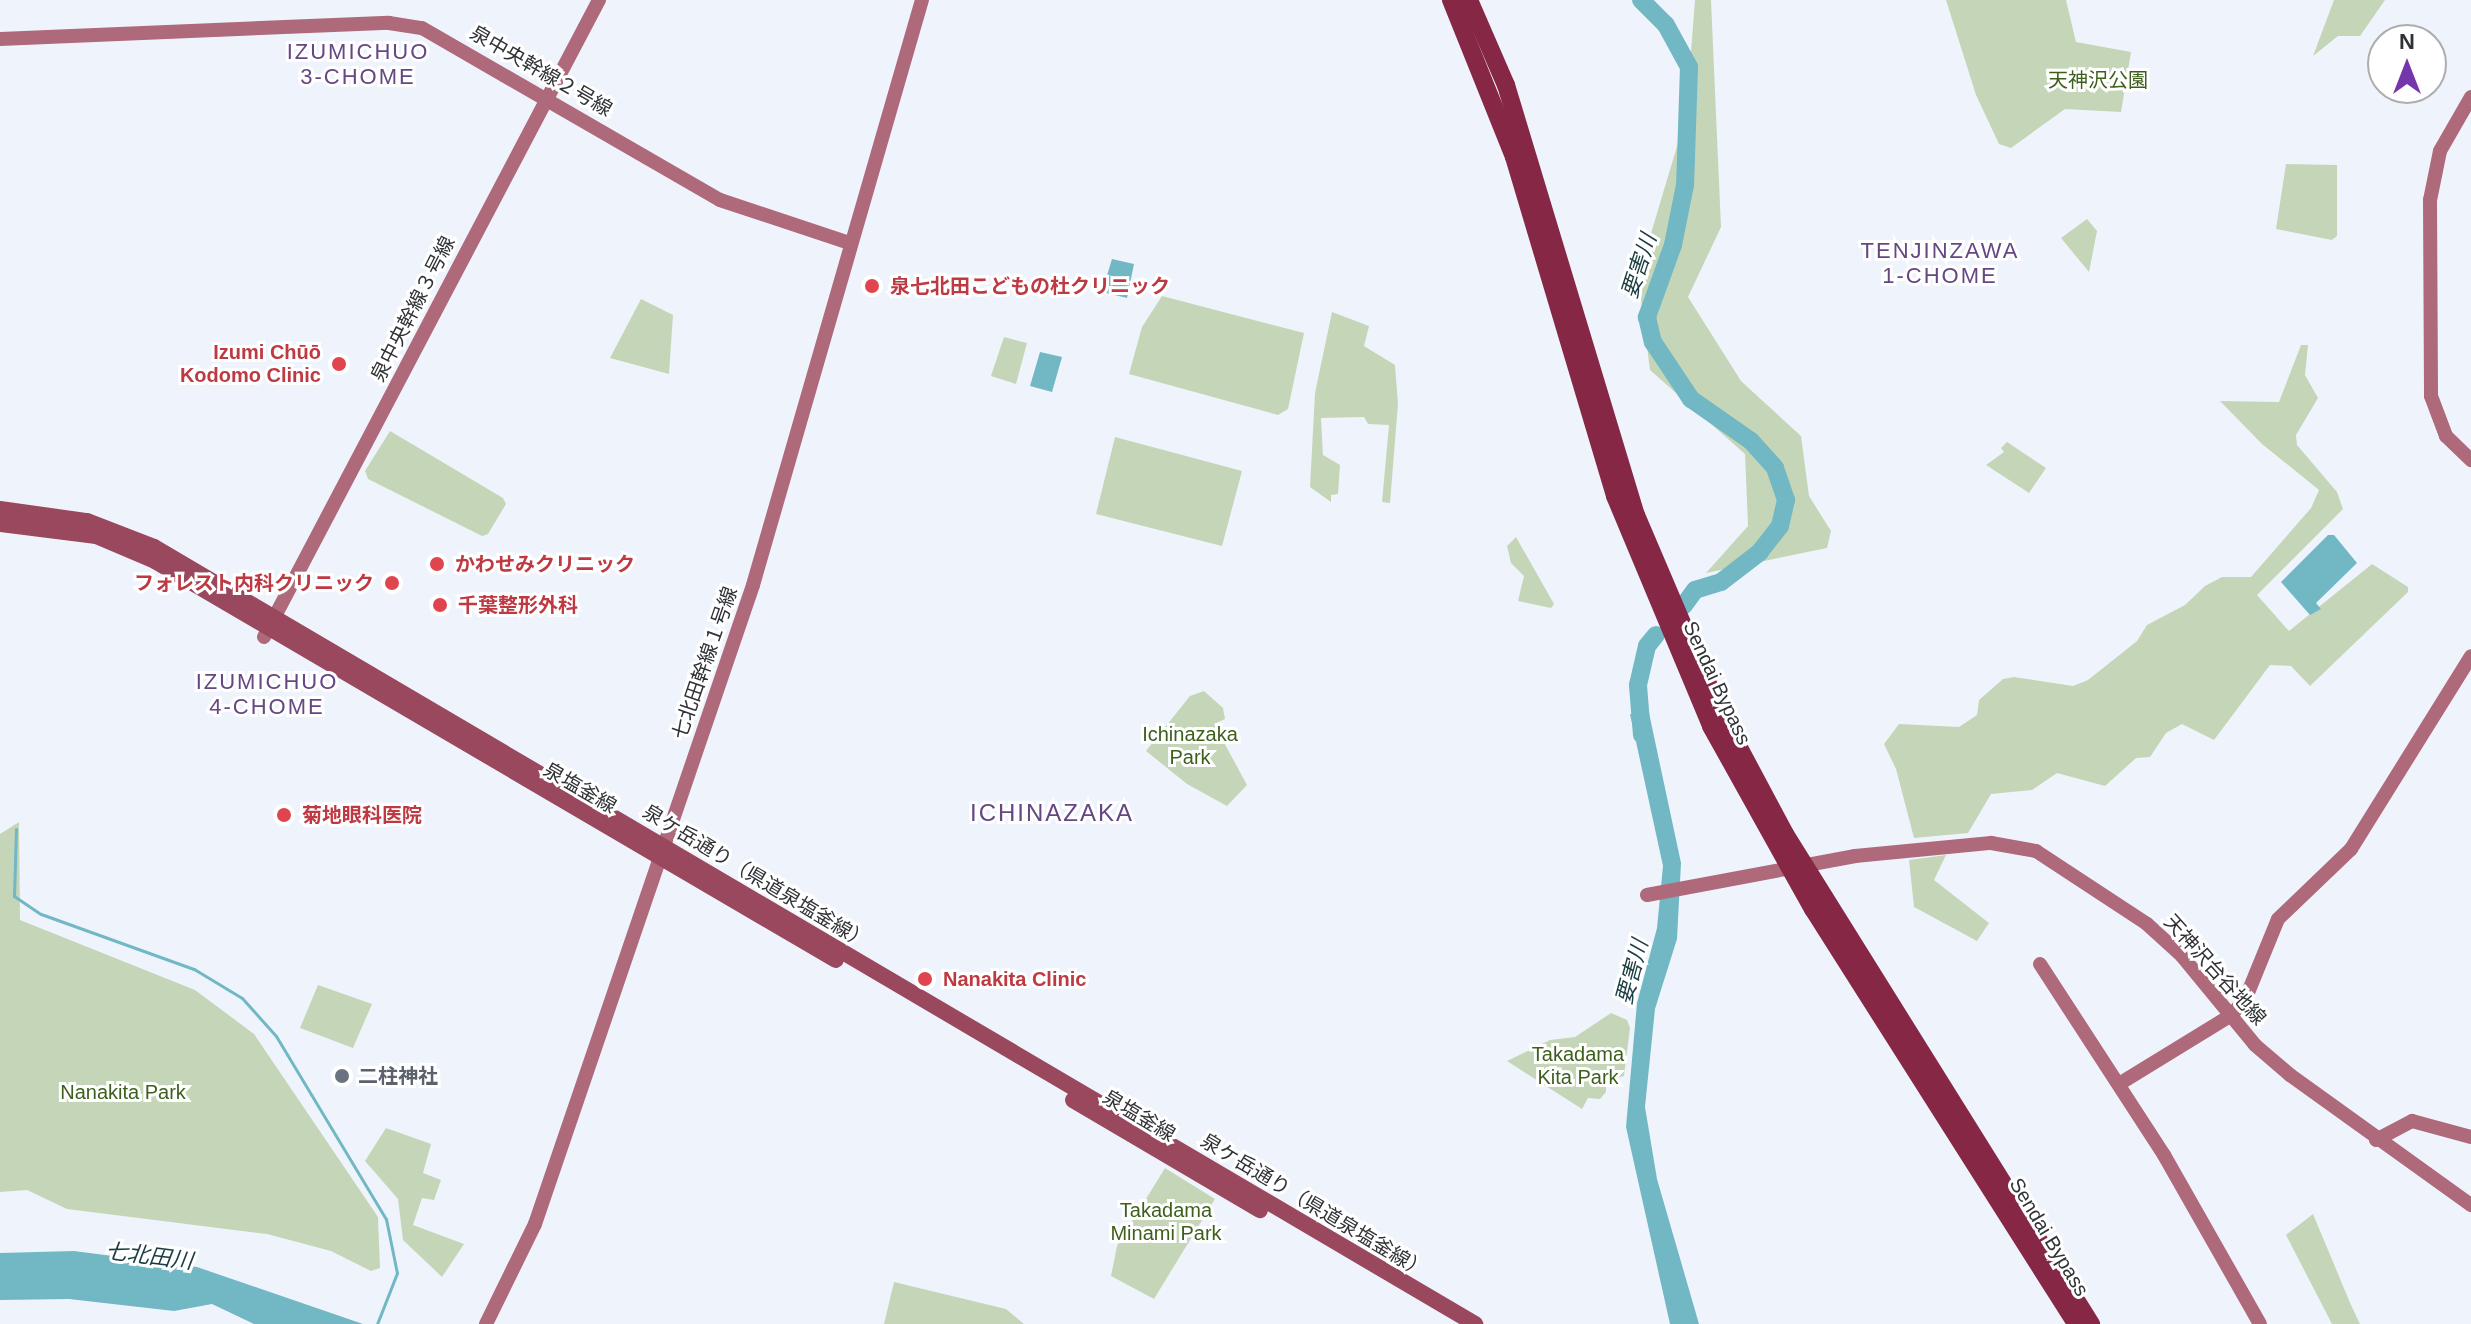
<!DOCTYPE html>
<html>
<head>
<meta charset="utf-8">
<style>
  body { margin:0 }
  #map { position:relative; width:2471px; height:1324px; overflow:hidden; background:#eff4fc; font-family:Arial,"Noto Sans JP",sans-serif }
  div>[style] { position:absolute }
  [style*='--x'] { left:calc(var(--x)*1px); top:calc(var(--y)*1px); width:calc(var(--w)*1px); rotate:calc(var(--a)*1deg) }
  .green>* { inset:0; background:#c5d6b8 }
  .water>* { inset:0; background:#72b7c4 }
  .stream>* { height:3px; margin:-1.5px; padding:0 1.5px; transform-origin:1.5px; border-radius:1.5px; background:#72b7c4 }
  .river>* { height:18px; margin:-9px; padding:0 9px; transform-origin:9px; border-radius:9px; background:#72b7c4 }
  .secondary>* { height:14px; margin:-7px; padding:0 7px; transform-origin:7px; border-radius:7px; background:#ae697a }
  .primary>* { height:16px; margin:-8px; padding:0 8px; transform-origin:8px; border-radius:8px; background:#9a485e }
  .highway>* { height:18px; margin:-9px; padding:0 9px; transform-origin:9px; border-radius:9px; background:#872746 }
  .dots>* { width:22px; height:22px; translate:-50% -50%; box-sizing:border-box; border:4px solid #fff; border-radius:50% }
  span { translate:-50% -50%; white-space:nowrap; text-align:center; line-height:1.15; -webkit-text-stroke:6px #fff; paint-order:stroke }
  .street-label { font-size:20px; color:#303235 }
  .park-label { font-size:20px; color:#3d5f1c }
  .health-label { font-size:20px; color:#be3a42; font-weight:700 }
  .left { translate:0 -50%; text-align:left }
  .right { translate:-100% -50%; text-align:right }
  .worship-label { font-size:20px; color:#5b616d; font-weight:700 }
  .neighbourhood-label { font-size:22px; color:#644783; letter-spacing:2px }
  .water-label { font-size:22px; color:#1a3c42; font-style:italic }
  .quarter-label { font-size:24px; color:#644783; letter-spacing:2px }
  .north { position:absolute; left:2367px; top:24px; width:80px; height:80px; box-sizing:border-box; background:#fff; border:2px solid #acadae; border-radius:50%; rotate:0deg; font-size:22px; font-weight:700; line-height:32px; text-align:center; color:#303235 }
  .north::after { content:''; display:block; margin:auto; width:28px; height:36px; background:#7536ab; clip-path:polygon(50% 0,100% 100%,50% 72%,0 100%) }
</style>
</head>
<body>
<div id="map">
  <div class="green">
    <i style="clip-path:polygon(1695px 0,1711px 0,1721px 227px,1688px 297px,1741px 381px,1801px 436px,1809px 496px,1831px 531px,1827px 548px,1706px 573px,1748px 526px,1745px 454px,1650px 370px,1638px 277px,1686px 116px)"></i>
    <i style="clip-path:polygon(1946px 0,2066px 0,2076px 42px,2131px 52px,2121px 112px,2065px 109px,2011px 148px,1999px 144px,1976px 95px)"></i>
    <i style="clip-path:polygon(2334px 0,2385px 0,2360px 36px,2338px 36px,2313px 56px)"></i>
    <i style="clip-path:polygon(2286px 164px,2337px 165px,2337px 236px,2332px 240px,2276px 229px)"></i>
    <i style="clip-path:polygon(2087px 219px,2097px 231px,2089px 272px,2061px 238px)"></i>
    <i style="clip-path:polygon(1162px 296px,1304px 333px,1288px 409px,1278px 415px,1129px 374px,1142px 327px)"></i>
    <i style="clip-path:polygon(641px 299px,673px 315px,669px 374px,610px 358px)"></i>
    <i style="clip-path:polygon(1332px 312px,1369px 326px,1364px 346px,1395px 365px,1398px 404px,1390px 503px,1382px 502px,1389px 425px,1368px 424px,1364px 417px,1321px 418px,1323px 455px,1340px 465px,1338px 494px,1331px 495px,1331px 502px,1310px 487px,1315px 393px)"></i>
    <i style="clip-path:polygon(1004px 337px,1027px 343px,1016px 384px,991px 376px)"></i>
    <i style="clip-path:polygon(2301px 345px,2308px 345px,2305px 375px,2318px 398px,2296px 435px,2297px 445px,2337px 492px,2343px 509px,2257px 595px,2289px 631px,2372px 564px,2408px 587px,2408px 592px,2310px 686px,2291px 666px,2270px 665px,2214px 740px,2182px 724px,2166px 733px,2150px 757px,2136px 758px,2105px 786px,2057px 773px,2032px 790px,1991px 794px,1968px 833px,1914px 838px,1896px 769px,1884px 744px,1899px 724px,1959px 727px,1977px 715px,1979px 700px,2003px 679px,2014px 677px,2073px 686px,2088px 680px,2137px 641px,2147px 625px,2185px 605px,2205px 586px,2222px 577px,2251px 577px,2311px 508px,2319px 490px,2262px 444px,2220px 401px,2279px 402px)"></i>
    <i style="clip-path:polygon(390px 431px,503px 498px,506px 504px,488px 534px,482px 536px,368px 479px,365px 471px)"></i>
    <i style="clip-path:polygon(1115px 437px,1242px 471px,1222px 546px,1096px 514px)"></i>
    <i style="clip-path:polygon(2007px 442px,2046px 468px,2029px 493px,1986px 465px,2004px 452px,2001px 448px)"></i>
    <i style="clip-path:polygon(1516px 537px,1554px 604px,1551px 608px,1518px 601px,1524px 576px,1511px 563px,1507px 546px)"></i>
    <i style="clip-path:polygon(1204px 691px,1223px 708px,1225px 719px,1214px 724px,1247px 785px,1227px 806px,1187px 784px,1146px 751px,1190px 696px)"></i>
    <i style="clip-path:polygon(19px 822px,20px 920px,195px 990px,254px 1034px,378px 1217px,380px 1268px,371px 1271px,331px 1251px,267px 1234px,67px 1209px,27px 1190px,0 1192px,0 834px)"></i>
    <i style="clip-path:polygon(1946px 855px,1934px 880px,1989px 923px,1977px 941px,1914px 907px,1909px 860px)"></i>
    <i style="clip-path:polygon(318px 985px,372px 1004px,353px 1048px,300px 1028px)"></i>
    <i style="clip-path:polygon(1611px 1013px,1627px 1020px,1630px 1028px,1624px 1076px,1606px 1081px,1606px 1092px,1600px 1099px,1588px 1098px,1582px 1109px,1507px 1061px,1550px 1040px,1575px 1037px)"></i>
    <i style="clip-path:polygon(386px 1128px,431px 1144px,423px 1173px,441px 1180px,434px 1200px,422px 1198px,413px 1225px,464px 1244px,442px 1277px,403px 1240px,398px 1199px,365px 1161px)"></i>
    <i style="clip-path:polygon(1165px 1168px,1215px 1199px,1154px 1299px,1111px 1276px,1117px 1246px)"></i>
    <i style="clip-path:polygon(2313px 1214px,2351px 1305px,2360px 1324px,2332px 1324px,2286px 1235px)"></i>
    <i style="clip-path:polygon(894px 1282px,1006px 1309px,1024px 1324px,884px 1324px)"></i>
  </div>
  <div class="water">
    <i style="clip-path:polygon(1112px 259px,1134px 264px,1127px 298px,1102px 292px)"></i>
    <i style="clip-path:polygon(1040px 352px,1062px 357px,1052px 392px,1030px 386px)"></i>
    <i style="clip-path:polygon(2328px 535px,2334px 535px,2357px 563px,2316px 603px,2321px 609px,2310px 615px,2281px 582px)"></i>
    <i style="clip-path:polygon(1649px 713px,1681px 863px,1677px 939px,1655px 1009px,1645px 1107px,1657px 1179px,1699px 1324px,1670px 1324px,1626px 1127px,1637px 1003px,1657px 928px,1663px 866px,1630px 714px)"></i>
    <i style="clip-path:polygon(74px 1251px,197px 1267px,363px 1324px,254px 1324px,212px 1304px,174px 1311px,69px 1299px,0 1300px,0 1253px)"></i>
  </div>
  <div class="stream">
    <i style="--x:16;--y:829;--w:67;--a:91.7"></i>
    <i style="--x:14;--y:896;--w:32;--a:34"></i>
    <i style="--x:41;--y:914;--w:163;--a:19.8"></i>
    <i style="--x:194;--y:969;--w:56;--a:31.1"></i>
    <i style="--x:242;--y:998;--w:51;--a:48.2"></i>
    <i style="--x:276;--y:1036;--w:214;--a:59"></i>
    <i style="--x:386;--y:1219;--w:55;--a:78.5"></i>
    <i style="--x:397;--y:1273;--w:55;--a:111.4"></i>
  </div>
  <div class="river">
    <i style="--x:1641;--y:0;--w:35;--a:45"></i>
    <i style="--x:1666;--y:25;--w:48;--a:61.3"></i>
    <i style="--x:1689;--y:67;--w:118;--a:91.9"></i>
    <i style="--x:1685;--y:185;--w:61;--a:101.3"></i>
    <i style="--x:1673;--y:245;--w:77;--a:109.9"></i>
    <i style="--x:1647;--y:317;--w:26;--a:77"></i>
    <i style="--x:1653;--y:342;--w:69;--a:56.3"></i>
    <i style="--x:1691;--y:399;--w:73;--a:35"></i>
    <i style="--x:1751;--y:441;--w:36;--a:48"></i>
    <i style="--x:1775;--y:468;--w:34;--a:71"></i>
    <i style="--x:1786;--y:500;--w:27;--a:103"></i>
    <i style="--x:1780;--y:526;--w:33;--a:128"></i>
    <i style="--x:1760;--y:552;--w:49;--a:142.4"></i>
    <i style="--x:1721;--y:582;--w:27;--a:163"></i>
    <i style="--x:1695;--y:590;--w:19;--a:126"></i>
    <i style="--x:1642;--y:735;--w:50;--a:-94.6"></i>
    <i style="--x:1638;--y:685;--w:40;--a:-77"></i>
    <i style="--x:1647;--y:646;--w:14;--a:-51"></i>
  </div>
  <div class="secondary">
    <i style="--x:0;--y:39;--w:389;--a:-2.4"></i>
    <i style="--x:389;--y:23;--w:33;--a:9"></i>
    <i style="--x:422;--y:28;--w:344;--a:30"></i>
    <i style="--x:720;--y:200;--w:136;--a:18.4"></i>
    <i style="--x:2471;--y:97;--w:62;--a:119.9"></i>
    <i style="--x:2440;--y:151;--w:50;--a:101.5"></i>
    <i style="--x:2430;--y:200;--w:196;--a:89.7"></i>
    <i style="--x:2431;--y:396;--w:43;--a:69.4"></i>
    <i style="--x:2446;--y:436;--w:35;--a:44"></i>
    <i style="--x:264;--y:637;--w:720;--a:-62.26"></i>
    <i style="--x:1647;--y:895;--w:212;--a:-10.6"></i>
    <i style="--x:1855;--y:856;--w:137;--a:-5.5"></i>
    <i style="--x:1991;--y:843;--w:46;--a:10.1"></i>
    <i style="--x:2036;--y:851;--w:133;--a:33.3"></i>
    <i style="--x:2147;--y:924;--w:47;--a:42.4"></i>
    <i style="--x:2182;--y:956;--w:115;--a:50.6"></i>
    <i style="--x:2255;--y:1045;--w:46;--a:40.6"></i>
    <i style="--x:2290;--y:1075;--w:223;--a:35.7"></i>
    <i style="--x:2040;--y:964;--w:228;--a:57"></i>
    <i style="--x:2164;--y:1155;--w:194;--a:60.4"></i>
    <i style="--x:2119;--y:1084;--w:130;--a:-31.5"></i>
    <i style="--x:2230;--y:1016;--w:22;--a:-47"></i>
    <i style="--x:2245;--y:1000;--w:87;--a:-67.8"></i>
    <i style="--x:2278;--y:919;--w:101;--a:-43.8"></i>
    <i style="--x:2351;--y:849;--w:227;--a:-58.1"></i>
    <i style="--x:2376;--y:1140;--w:41;--a:-27.8"></i>
    <i style="--x:2412;--y:1121;--w:61;--a:15.2"></i>
    <i style="--x:486;--y:1324;--w:111;--a:-63.9"></i>
    <i style="--x:535;--y:1224;--w:675;--a:-71.16"></i>
    <i style="--x:753;--y:585;--w:609;--a:-73.89"></i>
  </div>
  <div class="primary">
    <i style="--x:0;--y:509;--w:88;--a:7.9"></i>
    <i style="--x:87;--y:521;--w:72;--a:21.2"></i>
    <i style="--x:154;--y:547;--w:1533;--a:30.46"></i>
    <i style="--x:0;--y:524;--w:97;--a:7.1"></i>
    <i style="--x:96;--y:536;--w:64;--a:23"></i>
    <i style="--x:155;--y:561;--w:789;--a:30.37"></i>
    <i style="--x:1073;--y:1100;--w:217;--a:30.5"></i>
  </div>
  <div class="highway">
    <i style="--x:1451;--y:0;--w:169;--a:68.1"></i>
    <i style="--x:1514;--y:157;--w:354;--a:73.4"></i>
    <i style="--x:1615;--y:496;--w:249;--a:67.3"></i>
    <i style="--x:1711;--y:726;--w:210;--a:60.9"></i>
    <i style="--x:1813;--y:909;--w:491;--a:57.6"></i>
    <i style="--x:1469;--y:0;--w:93;--a:66.5"></i>
    <i style="--x:1506;--y:85;--w:449;--a:73.2"></i>
    <i style="--x:1636;--y:515;--w:216;--a:66.9"></i>
    <i style="--x:1721;--y:714;--w:136;--a:61.9"></i>
    <i style="--x:1785;--y:834;--w:578;--a:58.02"></i>
  </div>
  <div class="dots">
    <i style="left:872px;top:286px;background:#e0444e"></i>
    <i style="left:339px;top:364px;background:#e0444e"></i>
    <i style="left:437px;top:564px;background:#e0444e"></i>
    <i style="left:392px;top:583px;background:#e0444e"></i>
    <i style="left:440px;top:605px;background:#e0444e"></i>
    <i style="left:284px;top:815px;background:#e0444e"></i>
    <i style="left:925px;top:979px;background:#e0444e"></i>
    <i style="left:342px;top:1076px;background:#6b7280"></i>
  </div>
  <div class="street-label">
    <span style="left:541px;top:71px;rotate:30deg">泉中央幹線２号線</span>
    <span style="left:413px;top:309px;rotate:-63deg">泉中央幹線３号線</span>
    <span style="left:705px;top:663px;rotate:-71deg">七北田幹線１号線</span>
    <span style="left:1717px;top:683px;rotate:65deg">Sendai Bypass</span>
    <span style="left:580px;top:788px;rotate:30deg">泉塩釜線</span>
    <span style="left:756px;top:877px;rotate:31deg">泉ケ岳通り（県道泉塩釜線）</span>
    <span style="left:2215px;top:970px;rotate:48deg">天神沢台谷地線</span>
    <span style="left:1139px;top:1116px;rotate:31deg">泉塩釜線</span>
    <span style="left:1314px;top:1206px;rotate:31deg">泉ケ岳通り（県道泉塩釜線）</span>
    <span style="left:2049px;top:1237px;rotate:59deg">Sendai Bypass</span>
  </div>
  <div class="park-label">
    <span style="left:2098px;top:80px">天神沢公園</span>
    <span style="left:1190px;top:746px">Ichinazaka<br>Park</span>
    <span style="left:1578px;top:1066px">Takadama<br>Kita Park</span>
    <span style="left:123px;top:1092px">Nanakita Park</span>
    <span style="left:1166px;top:1222px">Takadama<br>Minami Park</span>
  </div>
  <div class="health-label">
    <span class="left" style="left:890px;top:286px">泉七北田こどもの杜クリニック</span>
    <span class="right" style="left:321px;top:364px">Izumi Chūō<br>Kodomo Clinic</span>
    <span class="left" style="left:455px;top:564px">かわせみクリニック</span>
    <span class="right" style="left:374px;top:583px">フォレスト内科クリニック</span>
    <span class="left" style="left:458px;top:605px">千葉整形外科</span>
    <span class="left" style="left:302px;top:815px">菊地眼科医院</span>
    <span class="left" style="left:943px;top:979px">Nanakita Clinic</span>
  </div>
  <div class="worship-label">
    <span class="left" style="left:358px;top:1076px">二柱神社</span>
  </div>
  <div class="neighbourhood-label">
    <span style="left:358px;top:64px">IZUMICHUO<br>3-CHOME</span>
    <span style="left:1940px;top:263px">TENJINZAWA<br>1-CHOME</span>
    <span style="left:267px;top:694px">IZUMICHUO<br>4-CHOME</span>
  </div>
  <div class="water-label">
    <span style="left:1639px;top:266px;rotate:-72deg">要害川</span>
    <span style="left:1632px;top:972px;rotate:-75deg">要害川</span>
    <span style="left:149px;top:1256px;rotate:7deg">七北田川</span>
  </div>
  <div class="quarter-label">
    <span style="left:1052px;top:813px">ICHINAZAKA</span>
  </div>
  <div class="north">N</div>
</div>
</body>
</html>
